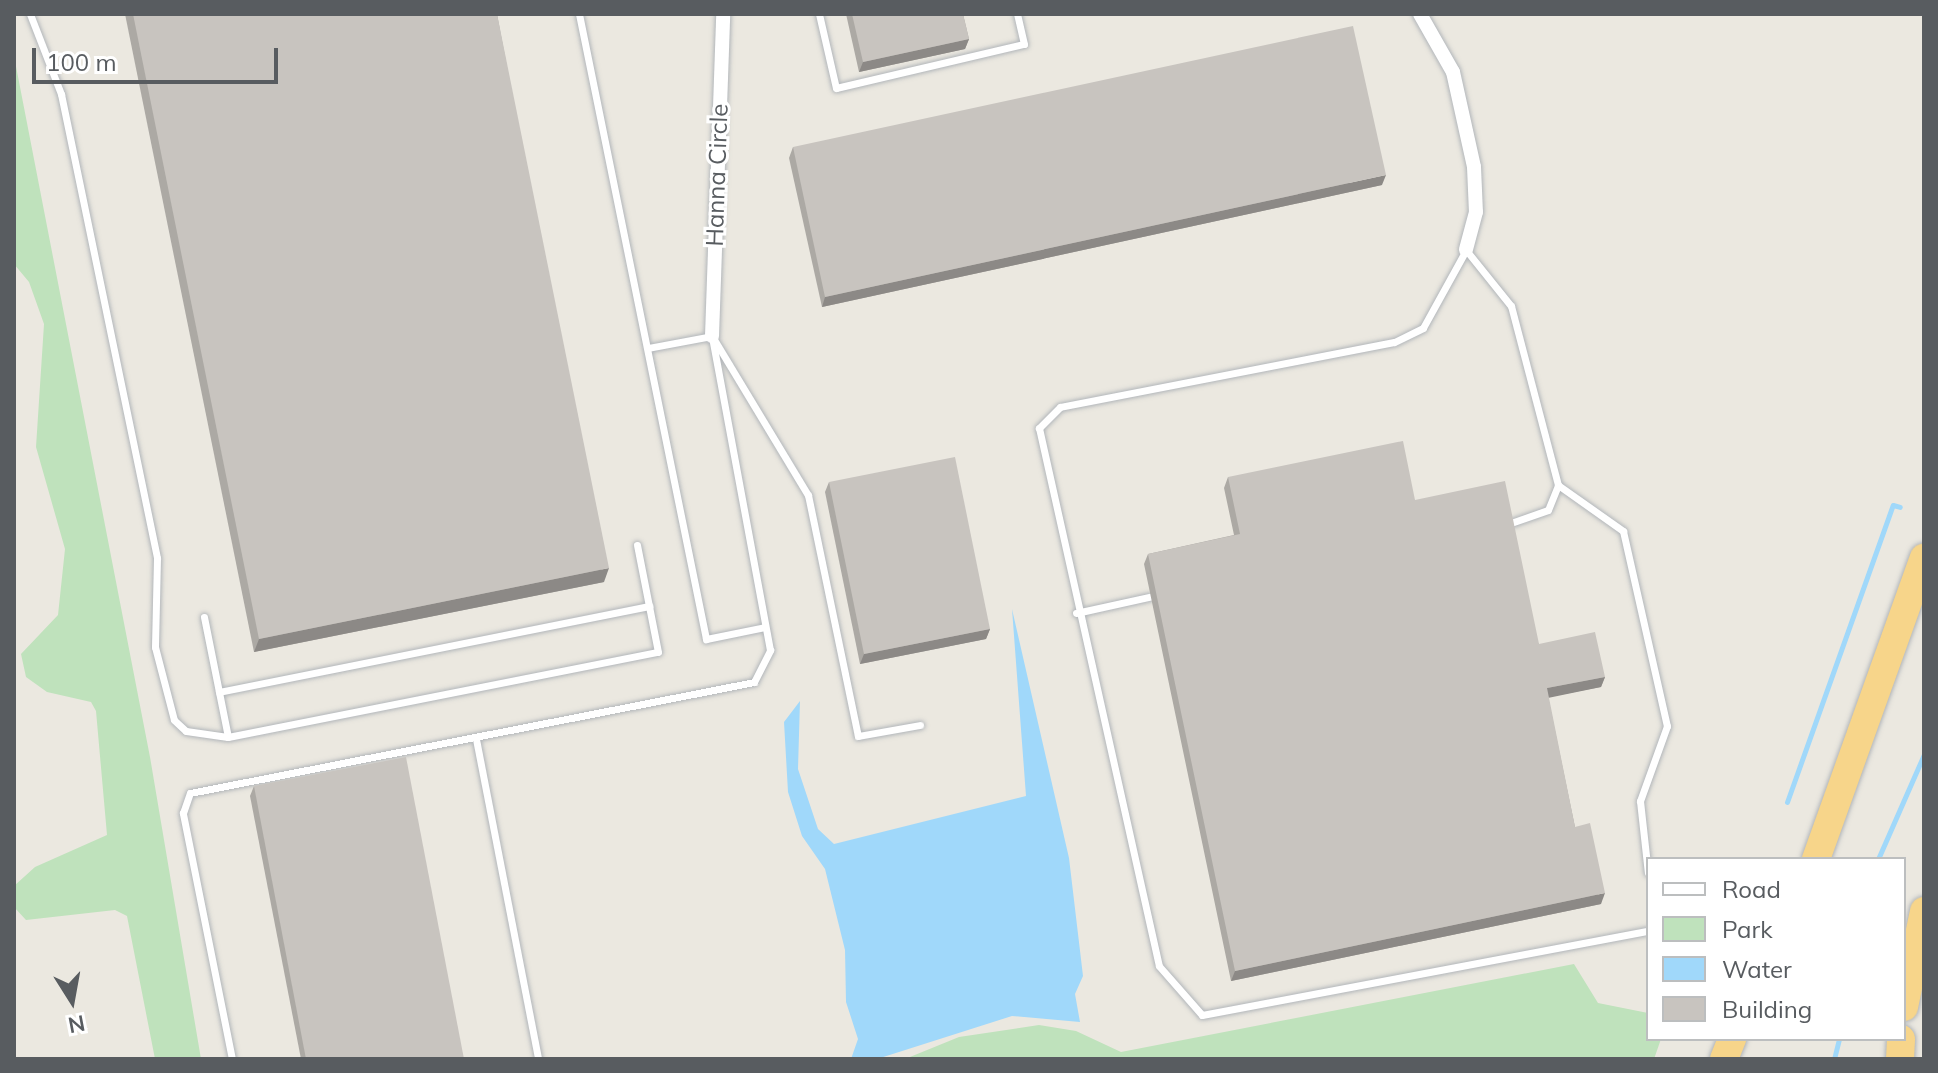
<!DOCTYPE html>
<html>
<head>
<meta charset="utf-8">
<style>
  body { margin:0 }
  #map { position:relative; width:1938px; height:1073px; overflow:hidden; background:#ebe8e0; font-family:Mulish,sans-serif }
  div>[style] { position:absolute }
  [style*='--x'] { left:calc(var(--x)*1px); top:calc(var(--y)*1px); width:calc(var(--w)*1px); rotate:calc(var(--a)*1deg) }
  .green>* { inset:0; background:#bfe2bc }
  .water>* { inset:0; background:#a0d8fa }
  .stream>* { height:5px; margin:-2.5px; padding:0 2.5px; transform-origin:2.5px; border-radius:2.5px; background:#a0d8fa }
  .roads { filter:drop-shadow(0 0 2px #b2b6ba) drop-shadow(0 0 2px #b2b6ba) }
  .lane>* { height:7px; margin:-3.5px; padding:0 3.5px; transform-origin:3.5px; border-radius:3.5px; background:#fff }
  .street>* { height:14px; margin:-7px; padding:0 7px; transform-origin:7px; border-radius:7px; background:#fff }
  .highway>* { height:28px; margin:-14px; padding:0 14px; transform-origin:14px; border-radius:14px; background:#f7d58a }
  .wall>* { inset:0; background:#aca9a4 }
  .shaded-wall>* { inset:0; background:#8c8986 }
  .building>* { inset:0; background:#c8c4bf }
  span { translate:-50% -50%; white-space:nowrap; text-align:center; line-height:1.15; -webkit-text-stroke:6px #fff; paint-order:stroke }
  .street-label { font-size:24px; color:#585c60 }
  .frame { position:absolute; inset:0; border:16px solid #585c60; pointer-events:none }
  .legend { position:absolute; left:1646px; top:857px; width:260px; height:184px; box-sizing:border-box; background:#fff; border:2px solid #bcbebf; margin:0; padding:10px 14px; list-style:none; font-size:24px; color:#585c60 }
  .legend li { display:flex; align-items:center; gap:16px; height:40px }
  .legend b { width:40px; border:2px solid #bcbebf }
  .north { position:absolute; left:32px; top:961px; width:80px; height:80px; -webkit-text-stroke:6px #fff; paint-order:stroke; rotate:169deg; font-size:22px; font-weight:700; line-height:32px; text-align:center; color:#585c60 }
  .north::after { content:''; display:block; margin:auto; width:28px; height:36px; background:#585c60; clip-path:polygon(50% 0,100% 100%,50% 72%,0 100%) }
  .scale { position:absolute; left:32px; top:48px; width:246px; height:36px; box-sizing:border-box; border:4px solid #585c60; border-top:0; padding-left:10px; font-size:24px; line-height:28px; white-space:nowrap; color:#585c60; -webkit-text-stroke:6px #fff; paint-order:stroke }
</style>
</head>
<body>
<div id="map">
  <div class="green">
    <i style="clip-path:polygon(14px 56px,150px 757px,201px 1059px,155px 1059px,127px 916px,115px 910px,26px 920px,14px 907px,14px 886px,35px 867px,107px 835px,96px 711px,91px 702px,47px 692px,26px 677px,21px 654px,58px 615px,65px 549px,36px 447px,44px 324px,29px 282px,14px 264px)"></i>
    <i style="clip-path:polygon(1574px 964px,1598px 1003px,1648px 1013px,1648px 1039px,1661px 1039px,1654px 1059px,905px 1059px,959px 1037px,1039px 1025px,1076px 1031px,1121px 1052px)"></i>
  </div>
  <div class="water">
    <i style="clip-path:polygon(1012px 609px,1069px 858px,1083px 976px,1075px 994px,1080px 1022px,1012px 1016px,877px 1059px,851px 1059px,858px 1039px,846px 1002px,845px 950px,825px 869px,802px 836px,788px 792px,784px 722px,800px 701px,798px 769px,818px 829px,834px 844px,1026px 796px)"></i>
  </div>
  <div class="stream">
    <i style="--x:1787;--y:802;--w:315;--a:-70.4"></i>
    <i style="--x:1893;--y:505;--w:7;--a:16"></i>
    <i style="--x:1878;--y:859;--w:115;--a:-66.3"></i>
    <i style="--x:1834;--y:1059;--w:21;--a:-76"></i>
  </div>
  <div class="roads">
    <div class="lane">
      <i style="--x:30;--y:14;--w:86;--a:68.8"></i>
      <i style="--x:61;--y:94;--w:474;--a:78.3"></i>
      <i style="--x:157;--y:558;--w:89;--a:91.3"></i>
      <i style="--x:155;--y:647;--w:75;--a:75.4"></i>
      <i style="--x:174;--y:720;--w:16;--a:43"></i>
      <i style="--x:186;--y:731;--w:42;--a:8.1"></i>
      <i style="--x:228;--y:737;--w:438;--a:-11.2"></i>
      <i style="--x:658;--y:652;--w:109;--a:-101.1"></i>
      <i style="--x:579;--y:14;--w:638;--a:78.51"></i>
      <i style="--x:706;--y:639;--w:60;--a:-11.5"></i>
      <i style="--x:819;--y:14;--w:76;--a:77.1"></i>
      <i style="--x:836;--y:88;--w:193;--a:-13.2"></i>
      <i style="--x:1024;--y:44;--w:31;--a:-103"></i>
      <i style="--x:715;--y:341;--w:180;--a:58.9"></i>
      <i style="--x:808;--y:495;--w:246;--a:78.3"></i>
      <i style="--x:858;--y:736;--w:63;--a:-10.1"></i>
      <i style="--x:648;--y:348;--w:65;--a:-10.6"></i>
      <i style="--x:1558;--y:485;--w:80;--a:35.3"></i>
      <i style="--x:1623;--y:531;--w:200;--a:77.3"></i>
      <i style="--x:1667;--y:726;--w:80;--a:109.8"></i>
      <i style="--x:1640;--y:801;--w:72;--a:83.7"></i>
      <i style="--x:1508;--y:524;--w:42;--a:-19.3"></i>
      <i style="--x:1548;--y:510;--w:27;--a:-68"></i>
      <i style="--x:1558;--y:485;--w:185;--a:-104.7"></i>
      <i style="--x:1511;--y:306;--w:72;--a:-128.8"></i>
      <i style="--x:1466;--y:250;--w:89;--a:118.9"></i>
      <i style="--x:1423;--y:328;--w:32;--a:154"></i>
      <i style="--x:1394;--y:342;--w:340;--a:169"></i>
      <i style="--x:1060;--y:407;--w:30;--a:135"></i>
      <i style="--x:1039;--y:428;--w:551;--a:77.43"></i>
      <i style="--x:1159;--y:966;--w:65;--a:48.7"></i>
      <i style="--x:1202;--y:1015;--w:454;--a:-10.7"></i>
      <i style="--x:1076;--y:613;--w:75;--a:-12.4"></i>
      <i style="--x:204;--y:617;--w:122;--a:78.7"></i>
      <i style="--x:219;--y:692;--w:439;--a:-11.3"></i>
      <i style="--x:476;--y:739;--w:326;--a:79"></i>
      <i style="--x:232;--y:1059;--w:251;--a:-101.3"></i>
      <i style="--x:183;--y:813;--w:21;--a:-71"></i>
      <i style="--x:190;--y:793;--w:575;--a:-11.13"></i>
      <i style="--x:754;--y:682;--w:36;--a:-63"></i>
      <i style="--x:770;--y:650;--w:319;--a:-100.5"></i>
    </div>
    <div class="street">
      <i style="--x:1420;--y:14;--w:67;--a:60.4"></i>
      <i style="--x:1453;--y:72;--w:97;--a:77.5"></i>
      <i style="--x:1474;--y:167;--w:45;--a:87.5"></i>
      <i style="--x:1476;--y:212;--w:39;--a:105"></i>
      <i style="--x:712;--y:336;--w:322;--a:-88"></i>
    </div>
    <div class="highway">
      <i style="--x:1816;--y:859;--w:320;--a:-70.3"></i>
      <i style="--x:1904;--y:1007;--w:98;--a:-78.2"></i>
      <i style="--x:1724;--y:1059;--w:22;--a:-68"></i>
      <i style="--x:1900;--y:1059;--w:20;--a:-87"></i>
    </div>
  </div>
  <div class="wall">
    <i style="clip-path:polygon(125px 14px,497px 14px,604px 582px,254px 652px)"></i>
    <i style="clip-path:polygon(846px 14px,963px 14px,969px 39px,965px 49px,859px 72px)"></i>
    <i style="clip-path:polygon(793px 147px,1382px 185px,822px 307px,789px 158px)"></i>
    <i style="clip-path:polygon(1228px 477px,1415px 500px,1539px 644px,1605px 677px,1601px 687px,1548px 697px,1575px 827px,1601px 904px,1231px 981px,1144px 564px,1148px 554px,1234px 535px,1224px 488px)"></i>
    <i style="clip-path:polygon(829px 482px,990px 629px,986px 639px,860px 664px,825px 492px)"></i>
    <i style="clip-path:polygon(254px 786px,464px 1059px,301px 1059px,250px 796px)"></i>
  </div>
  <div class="shaded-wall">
    <i style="clip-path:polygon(969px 39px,965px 49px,859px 72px,863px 62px)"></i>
    <i style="clip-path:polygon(1386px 175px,1382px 185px,822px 307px,825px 297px)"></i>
    <i style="clip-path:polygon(609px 568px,604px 582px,254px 652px,259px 639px)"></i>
    <i style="clip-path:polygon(990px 629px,986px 639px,860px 664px,864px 654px)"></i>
    <i style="clip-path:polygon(1605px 677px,1601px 687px,1543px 699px,1547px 688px)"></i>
    <i style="clip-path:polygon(1605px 893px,1601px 904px,1231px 981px,1235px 971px)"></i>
  </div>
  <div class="building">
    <i style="clip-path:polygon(133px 14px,497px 14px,609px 568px,259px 639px)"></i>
    <i style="clip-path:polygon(852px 14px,963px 14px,969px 39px,863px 62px)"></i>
    <i style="clip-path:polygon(1353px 26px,1386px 175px,825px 297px,793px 147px)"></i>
    <i style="clip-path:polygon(1403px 441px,1415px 500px,1505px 481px,1539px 644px,1595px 632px,1605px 677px,1547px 688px,1575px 827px,1590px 823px,1605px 893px,1235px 971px,1148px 554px,1240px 534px,1228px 477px)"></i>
    <i style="clip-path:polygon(955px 457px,990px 629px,864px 654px,829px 482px)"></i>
    <i style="clip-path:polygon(406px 757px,464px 1059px,306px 1059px,254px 786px)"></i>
  </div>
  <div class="street-label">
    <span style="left:717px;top:175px;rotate:-88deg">Hanna Circle</span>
  </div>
  <div class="frame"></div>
  <ul class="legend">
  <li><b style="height:10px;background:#fff"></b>Road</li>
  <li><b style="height:22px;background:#bfe2bc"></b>Park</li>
  <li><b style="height:22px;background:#a0d8fa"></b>Water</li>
  <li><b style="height:22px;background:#c8c4bf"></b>Building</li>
  </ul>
  <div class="north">N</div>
  <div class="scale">100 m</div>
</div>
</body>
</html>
